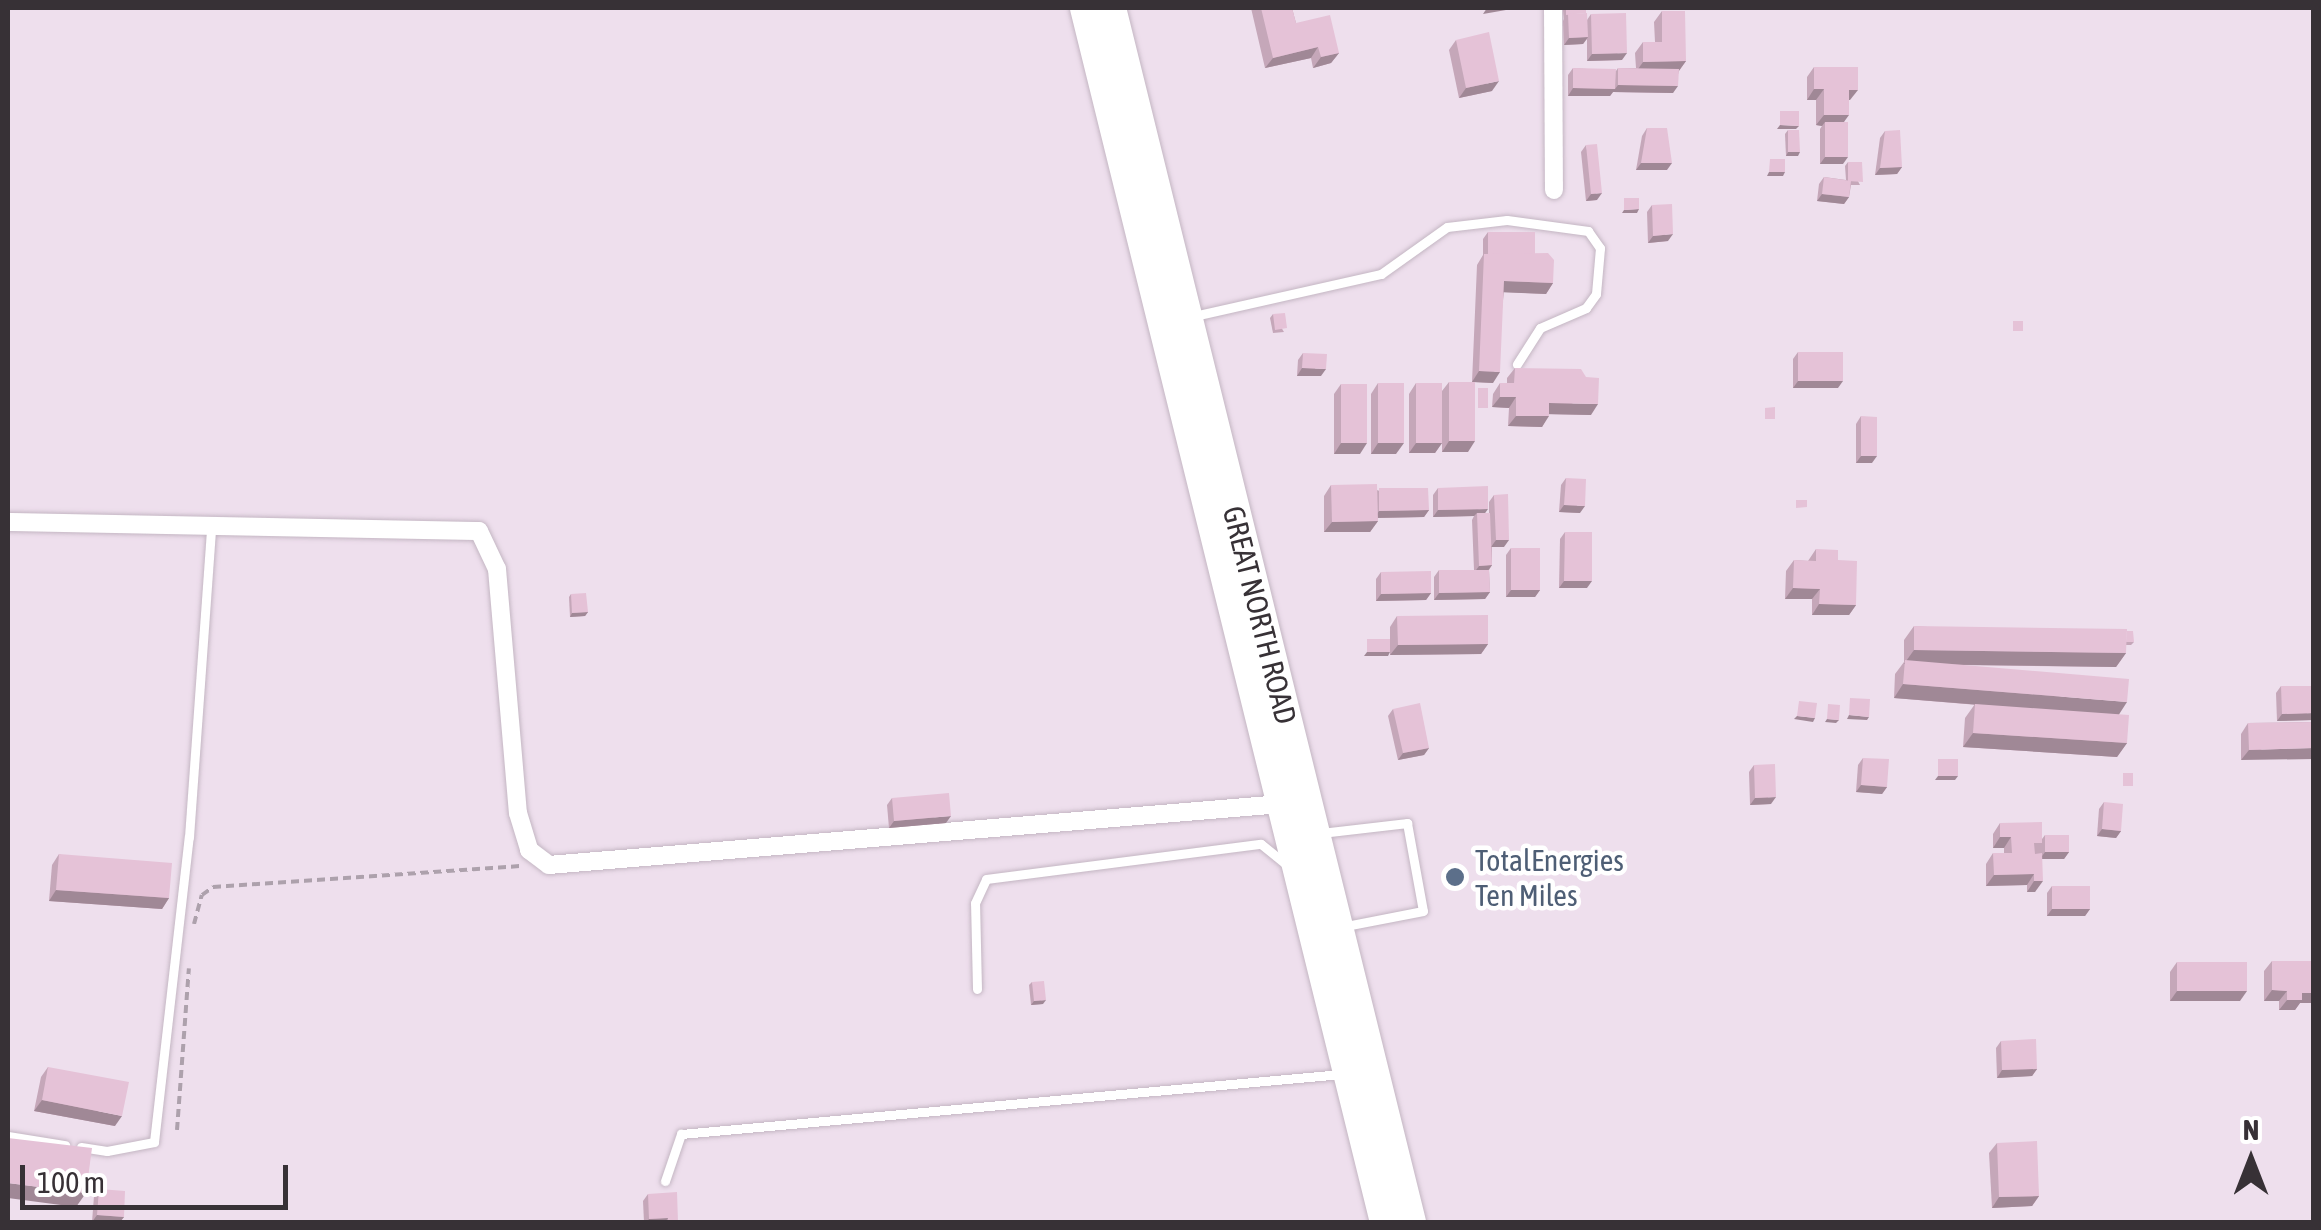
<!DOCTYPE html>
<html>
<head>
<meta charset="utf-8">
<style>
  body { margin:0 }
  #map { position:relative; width:2321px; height:1230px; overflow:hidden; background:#eedfed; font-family:"Asap Condensed",sans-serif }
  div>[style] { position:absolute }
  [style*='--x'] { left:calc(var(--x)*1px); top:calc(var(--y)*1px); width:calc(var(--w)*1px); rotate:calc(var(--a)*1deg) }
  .path>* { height:4px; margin-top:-2px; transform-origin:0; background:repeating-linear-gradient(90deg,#ada1ac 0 8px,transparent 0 13px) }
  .roads { filter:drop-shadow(0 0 2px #c4b6c3) drop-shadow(0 0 2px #c4b6c3) }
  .lane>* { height:9px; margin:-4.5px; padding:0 4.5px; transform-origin:4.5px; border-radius:4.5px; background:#fff }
  .street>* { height:18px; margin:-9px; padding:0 9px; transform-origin:9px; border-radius:9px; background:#fff }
  .highway>* { height:32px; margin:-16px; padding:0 16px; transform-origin:16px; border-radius:16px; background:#fff }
  .wall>* { inset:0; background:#c5a7b9 }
  .shaded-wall>* { inset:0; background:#a08896 }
  .building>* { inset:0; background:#e5c2d7 }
  .dots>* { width:28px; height:28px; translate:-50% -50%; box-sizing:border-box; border:5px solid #fff; border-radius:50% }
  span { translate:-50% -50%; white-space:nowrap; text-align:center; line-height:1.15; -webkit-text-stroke:9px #fff; paint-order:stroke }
  .street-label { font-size:30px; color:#373136 }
  .service-label { font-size:30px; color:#4e5e75 }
  .left { translate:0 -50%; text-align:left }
  .frame { position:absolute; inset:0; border:10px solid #373136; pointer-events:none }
  .north { position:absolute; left:2201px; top:1110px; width:100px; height:100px; -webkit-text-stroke:8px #fff; paint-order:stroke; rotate:0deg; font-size:28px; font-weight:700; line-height:40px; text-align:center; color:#373136 }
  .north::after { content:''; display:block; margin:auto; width:35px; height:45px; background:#373136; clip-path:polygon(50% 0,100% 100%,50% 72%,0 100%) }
  .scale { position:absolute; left:20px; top:1165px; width:268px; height:45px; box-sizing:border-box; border:5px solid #373136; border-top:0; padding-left:12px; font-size:30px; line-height:35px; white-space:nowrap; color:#373136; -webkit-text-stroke:8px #fff; paint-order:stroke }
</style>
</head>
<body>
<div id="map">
  <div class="path">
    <i style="--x:194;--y:924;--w:30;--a:-75"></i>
    <i style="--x:202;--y:895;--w:14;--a:-36"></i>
    <i style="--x:213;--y:887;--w:307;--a:-3.9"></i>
    <i style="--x:177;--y:1130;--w:162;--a:-85.8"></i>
  </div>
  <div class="roads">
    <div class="lane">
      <i style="--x:1194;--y:316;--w:192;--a:-12.7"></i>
      <i style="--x:1381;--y:274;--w:81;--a:-35.5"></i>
      <i style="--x:1447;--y:227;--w:60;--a:-6.7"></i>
      <i style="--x:1507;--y:220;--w:82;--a:7.7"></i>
      <i style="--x:1588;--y:231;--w:21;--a:55"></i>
      <i style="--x:1600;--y:248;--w:46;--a:95"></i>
      <i style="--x:1596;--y:294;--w:17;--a:126"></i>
      <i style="--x:1586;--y:308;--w:50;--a:156.5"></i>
      <i style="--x:1540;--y:328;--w:43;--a:122.6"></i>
      <i style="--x:1321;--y:833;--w:87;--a:-6.6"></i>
      <i style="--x:1407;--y:823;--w:89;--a:79.7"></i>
      <i style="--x:1423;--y:911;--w:78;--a:169"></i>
      <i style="--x:977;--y:989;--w:86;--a:-91.3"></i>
      <i style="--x:975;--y:903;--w:26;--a:-65"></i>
      <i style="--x:986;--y:879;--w:277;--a:-7.3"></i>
      <i style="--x:1261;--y:844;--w:33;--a:39"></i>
      <i style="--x:8;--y:1136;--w:58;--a:9"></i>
      <i style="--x:81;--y:1147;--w:26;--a:9"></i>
      <i style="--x:107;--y:1151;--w:48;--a:-10.8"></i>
      <i style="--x:154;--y:1142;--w:307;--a:-83.5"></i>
      <i style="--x:189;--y:837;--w:311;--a:-85.9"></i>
      <i style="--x:665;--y:1181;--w:50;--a:-71.2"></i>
      <i style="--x:681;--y:1134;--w:663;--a:-5.19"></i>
    </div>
    <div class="street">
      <i style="--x:1553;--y:8;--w:182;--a:89.7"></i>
      <i style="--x:8;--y:522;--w:471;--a:1.1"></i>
      <i style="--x:479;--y:531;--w:42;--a:64.7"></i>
      <i style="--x:497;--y:569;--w:245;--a:85.1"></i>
      <i style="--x:518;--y:813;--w:39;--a:73"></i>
      <i style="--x:529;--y:850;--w:25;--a:37"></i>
      <i style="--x:549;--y:865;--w:736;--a:-4.76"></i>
    </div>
    <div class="highway">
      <i style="--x:1086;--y:8;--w:1251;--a:76.12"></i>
      <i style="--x:1110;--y:8;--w:1251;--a:76.12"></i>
    </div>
  </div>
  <div class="wall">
    <i style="clip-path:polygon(1251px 8px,1292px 8px,1296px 23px,1339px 53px,1331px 63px,1313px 68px,1311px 58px,1265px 68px)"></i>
    <i style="clip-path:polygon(1565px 8px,1587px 20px,1591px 14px,1622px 60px,1587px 61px,1587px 39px,1583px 44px,1564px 45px,1563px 21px,1564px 19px,1563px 10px)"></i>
    <i style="clip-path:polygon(1662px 11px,1686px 61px,1679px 71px,1673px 93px,1613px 92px,1610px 96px,1568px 96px,1568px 75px,1573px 68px,1616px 71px,1618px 68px,1636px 68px,1635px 53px,1643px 42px,1655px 42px,1654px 22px)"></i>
    <i style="clip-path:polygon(1456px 40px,1492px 91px,1459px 98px,1449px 50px)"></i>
    <i style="clip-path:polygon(1814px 67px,1850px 100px,1849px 100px,1844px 122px,1843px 164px,1820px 164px,1820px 129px,1822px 126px,1816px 125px,1816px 100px,1807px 100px,1807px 77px)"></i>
    <i style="clip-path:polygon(1647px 128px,1667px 170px,1636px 170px,1642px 136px)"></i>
    <i style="clip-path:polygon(1788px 130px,1798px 156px,1786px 156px,1785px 134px)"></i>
    <i style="clip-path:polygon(1885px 131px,1902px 167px,1897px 174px,1875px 175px,1880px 138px)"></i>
    <i style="clip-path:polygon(1586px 145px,1597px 200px,1586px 201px,1581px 152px)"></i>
    <i style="clip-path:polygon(1848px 162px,1860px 185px,1851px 185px,1849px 197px,1844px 204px,1817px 201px,1819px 184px,1824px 177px,1846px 180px,1845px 166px)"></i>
    <i style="clip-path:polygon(1652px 205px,1668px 241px,1648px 243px,1647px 212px)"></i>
    <i style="clip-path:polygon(1488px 232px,1535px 254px,1553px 283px,1546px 294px,1504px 292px,1493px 383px,1475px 382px,1468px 452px,1442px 452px,1442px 443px,1435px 453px,1409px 453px,1409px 394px,1416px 383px,1442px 391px,1449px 382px,1472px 382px,1477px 265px,1483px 255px,1483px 239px)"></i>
    <i style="clip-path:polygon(1273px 314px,1284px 332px,1273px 333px,1270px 318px)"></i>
    <i style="clip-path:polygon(1798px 352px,1838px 388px,1793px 388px,1793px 359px)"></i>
    <i style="clip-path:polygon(1303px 353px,1321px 376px,1297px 376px,1298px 360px)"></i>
    <i style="clip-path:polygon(1515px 368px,1591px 415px,1549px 414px,1542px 427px,1508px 426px,1509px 408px,1492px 407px,1493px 394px,1500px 383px,1507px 383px,1507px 378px)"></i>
    <i style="clip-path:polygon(1378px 383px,1396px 454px,1371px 454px,1371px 394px)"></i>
    <i style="clip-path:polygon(1341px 384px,1360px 454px,1334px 454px,1334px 394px)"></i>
    <i style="clip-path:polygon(1861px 416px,1872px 463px,1856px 463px,1856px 424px)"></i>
    <i style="clip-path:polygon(1566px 478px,1580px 513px,1559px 512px,1561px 485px)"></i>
    <i style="clip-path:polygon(1331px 485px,1377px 490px,1429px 510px,1424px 517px,1378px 518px,1378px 521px,1370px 532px,1324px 532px,1324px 496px)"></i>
    <i style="clip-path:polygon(1438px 488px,1485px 513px,1489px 513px,1489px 502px,1494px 495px,1504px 547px,1492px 547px,1492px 565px,1489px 570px,1490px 592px,1485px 599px,1434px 600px,1434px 577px,1439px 570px,1474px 570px,1472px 520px,1474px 516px,1433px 517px,1433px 495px)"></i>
    <i style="clip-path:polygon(1565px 532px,1587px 588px,1559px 588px,1560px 539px)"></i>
    <i style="clip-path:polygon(1511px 548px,1540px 590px,1535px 597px,1506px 597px,1506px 555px)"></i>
    <i style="clip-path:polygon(1816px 549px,1838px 560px,1856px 605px,1849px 615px,1812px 615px,1812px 599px,1785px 599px,1786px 571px,1794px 560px,1808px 561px)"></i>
    <i style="clip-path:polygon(1381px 572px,1431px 593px,1426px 600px,1376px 601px,1376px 579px)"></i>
    <i style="clip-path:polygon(571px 594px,588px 612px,585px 616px,570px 617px,569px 597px)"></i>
    <i style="clip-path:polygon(1397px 616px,1488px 644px,1481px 654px,1390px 655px,1390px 627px)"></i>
    <i style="clip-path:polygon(1914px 626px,2134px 642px,2131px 645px,2126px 645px,2126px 653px,2116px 667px,1955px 665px,2119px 714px,2127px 743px,2117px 757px,1963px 747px,1965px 718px,1975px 704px,1978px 705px,1894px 698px,1895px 674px,1904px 662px,1904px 640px)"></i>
    <i style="clip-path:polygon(2281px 686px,2313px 720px,2277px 721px,2276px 693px)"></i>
    <i style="clip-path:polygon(1393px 709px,1429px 748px,1424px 755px,1398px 760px,1388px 716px)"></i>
    <i style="clip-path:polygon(2314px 722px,2241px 760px,2241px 734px,2248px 723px)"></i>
    <i style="clip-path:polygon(1863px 758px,1887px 787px,1882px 794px,1856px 792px,1858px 765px)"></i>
    <i style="clip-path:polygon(1754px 765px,1771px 804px,1750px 805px,1749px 772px)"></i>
    <i style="clip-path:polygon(892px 798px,946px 823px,889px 828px,887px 805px)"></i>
    <i style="clip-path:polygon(2104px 802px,2121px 831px,2116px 838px,2097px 836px,2099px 809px)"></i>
    <i style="clip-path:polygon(2000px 823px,2042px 839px,2045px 835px,2069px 852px,2064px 859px,2042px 859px,2035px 892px,2027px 892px,2027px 885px,1986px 886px,1986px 864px,1993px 853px,2004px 853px,2004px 848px,1993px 848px,1993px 834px)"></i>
    <i style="clip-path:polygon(59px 854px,169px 898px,162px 909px,49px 901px,52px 865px)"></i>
    <i style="clip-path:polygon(2052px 886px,2090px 909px,2085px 916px,2047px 916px,2047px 893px)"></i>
    <i style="clip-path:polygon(2272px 961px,2314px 1003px,2300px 1003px,2295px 1010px,2279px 1010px,2279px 1001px,2264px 1001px,2264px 971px)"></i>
    <i style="clip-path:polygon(2177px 962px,2240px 1001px,2170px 1001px,2170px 972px)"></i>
    <i style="clip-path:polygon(1032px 982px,1043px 1004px,1031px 1005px,1029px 985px)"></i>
    <i style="clip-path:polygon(2001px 1041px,2037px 1069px,2032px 1076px,1997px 1078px,1996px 1048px)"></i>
    <i style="clip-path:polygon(48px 1067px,115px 1126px,34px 1111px,41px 1077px)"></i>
    <i style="clip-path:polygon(1997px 1143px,2039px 1196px,2032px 1206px,1992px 1208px,1989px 1153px)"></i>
    <i style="clip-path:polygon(99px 1189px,124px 1217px,120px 1222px,92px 1222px,94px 1196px)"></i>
    <i style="clip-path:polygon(648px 1194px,678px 1222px,644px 1222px,643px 1201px)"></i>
  </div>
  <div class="shaded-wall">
    <i style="clip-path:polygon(1487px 8px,1508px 8px,1506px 10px,1483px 14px)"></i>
    <i style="clip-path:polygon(1588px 37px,1583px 44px,1564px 45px,1569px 38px)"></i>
    <i style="clip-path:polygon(1318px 47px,1311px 58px,1265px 68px,1273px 58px)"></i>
    <i style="clip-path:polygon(1339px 53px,1331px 63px,1313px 68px,1321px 57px)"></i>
    <i style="clip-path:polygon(1627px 53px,1622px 60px,1587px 61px,1592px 54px)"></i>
    <i style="clip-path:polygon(1686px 61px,1678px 72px,1636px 72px,1643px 62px)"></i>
    <i style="clip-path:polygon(1499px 81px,1492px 91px,1459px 98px,1466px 88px)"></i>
    <i style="clip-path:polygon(1618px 85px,1678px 86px,1673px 93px,1613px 92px,1610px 96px,1568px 96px,1573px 88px,1615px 89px)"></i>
    <i style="clip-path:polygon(1814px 89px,1824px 89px,1816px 100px,1807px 100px)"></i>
    <i style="clip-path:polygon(1849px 90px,1858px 90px,1850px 100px,1841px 100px)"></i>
    <i style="clip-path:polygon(1824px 115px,1849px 115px,1841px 126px,1825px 122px,1822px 126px,1816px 125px)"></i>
    <i style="clip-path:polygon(1780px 125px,1799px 126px,1796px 129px,1777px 129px)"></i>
    <i style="clip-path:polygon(1788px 152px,1800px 152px,1798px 156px,1786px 156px)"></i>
    <i style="clip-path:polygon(1825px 157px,1848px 157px,1843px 164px,1820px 164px)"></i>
    <i style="clip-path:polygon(1641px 163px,1672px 163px,1667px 170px,1636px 170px)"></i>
    <i style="clip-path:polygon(1902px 167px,1897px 174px,1875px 175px,1880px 168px)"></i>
    <i style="clip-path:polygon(1769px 172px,1785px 172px,1783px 176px,1767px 176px)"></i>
    <i style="clip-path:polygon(1602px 193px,1597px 200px,1586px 201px,1591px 194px)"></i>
    <i style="clip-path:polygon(1822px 194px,1849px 197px,1844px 204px,1817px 201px)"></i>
    <i style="clip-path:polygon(1639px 209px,1637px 213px,1622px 213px,1624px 210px)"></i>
    <i style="clip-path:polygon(1673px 234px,1668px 241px,1648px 243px,1653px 236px)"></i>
    <i style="clip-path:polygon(1504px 281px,1553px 283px,1546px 294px,1497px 292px)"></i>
    <i style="clip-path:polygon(1302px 368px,1326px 369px,1321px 376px,1297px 376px)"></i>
    <i style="clip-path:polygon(1479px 371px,1500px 372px,1493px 383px,1472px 382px)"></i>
    <i style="clip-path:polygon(1798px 381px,1843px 381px,1838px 388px,1793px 388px)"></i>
    <i style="clip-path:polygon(1500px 397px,1516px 397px,1509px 408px,1492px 407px)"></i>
    <i style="clip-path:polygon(1549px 403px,1598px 404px,1591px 415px,1542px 414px)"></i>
    <i style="clip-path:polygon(1516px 416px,1549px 416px,1542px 427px,1508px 426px)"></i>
    <i style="clip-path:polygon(1449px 441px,1475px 441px,1468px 452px,1442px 452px)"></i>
    <i style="clip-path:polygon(1341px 443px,1367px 443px,1360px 454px,1334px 454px)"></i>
    <i style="clip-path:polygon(1378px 443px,1404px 443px,1396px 454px,1371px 454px)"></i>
    <i style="clip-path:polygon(1416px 443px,1442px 443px,1435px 453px,1409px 453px)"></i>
    <i style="clip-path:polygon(1861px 456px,1877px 456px,1872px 463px,1856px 463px)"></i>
    <i style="clip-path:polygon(1564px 505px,1585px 506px,1580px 513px,1559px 512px)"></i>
    <i style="clip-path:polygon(1488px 509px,1483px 516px,1477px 513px,1474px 516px,1433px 517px,1438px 510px)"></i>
    <i style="clip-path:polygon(1429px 510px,1424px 517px,1374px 518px,1379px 511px)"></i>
    <i style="clip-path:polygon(1378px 521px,1370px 532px,1324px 532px,1332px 522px)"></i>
    <i style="clip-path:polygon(1496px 540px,1509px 540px,1504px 547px,1491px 547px)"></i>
    <i style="clip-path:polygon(1492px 565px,1487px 572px,1474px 573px,1479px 566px)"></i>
    <i style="clip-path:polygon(1564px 581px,1592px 581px,1587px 588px,1559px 588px)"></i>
    <i style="clip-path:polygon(1793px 588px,1820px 589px,1812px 599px,1785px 599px)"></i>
    <i style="clip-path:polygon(1511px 590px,1540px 590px,1535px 597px,1506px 597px)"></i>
    <i style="clip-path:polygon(1490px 592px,1485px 599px,1434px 600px,1439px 593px)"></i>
    <i style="clip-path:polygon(1431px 593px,1426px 600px,1376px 601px,1381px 594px)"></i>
    <i style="clip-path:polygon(1819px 604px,1856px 605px,1849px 615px,1812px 615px)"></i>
    <i style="clip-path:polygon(588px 612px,585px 616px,570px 617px,572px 613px)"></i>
    <i style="clip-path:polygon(1488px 644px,1481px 654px,1390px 655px,1398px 645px)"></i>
    <i style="clip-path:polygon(1914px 650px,2126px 653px,2116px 667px,1904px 664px)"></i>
    <i style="clip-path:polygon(1367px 652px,1390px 652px,1388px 656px,1364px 656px)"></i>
    <i style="clip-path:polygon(1903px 684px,2127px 702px,2118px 716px,1894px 698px)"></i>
    <i style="clip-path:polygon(2314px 713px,2313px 720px,2277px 721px,2282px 714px)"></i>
    <i style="clip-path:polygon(1849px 715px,1869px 717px,1867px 720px,1847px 719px)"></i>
    <i style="clip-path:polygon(1797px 716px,1815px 718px,1813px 722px,1794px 719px)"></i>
    <i style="clip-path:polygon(1827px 719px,1839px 720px,1836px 723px,1825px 722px)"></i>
    <i style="clip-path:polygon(1973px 733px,2127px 743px,2117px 757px,1963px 747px)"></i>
    <i style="clip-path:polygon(1429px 748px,1424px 755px,1398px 760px,1403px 753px)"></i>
    <i style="clip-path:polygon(2314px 748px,2314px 759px,2241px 760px,2249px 750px)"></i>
    <i style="clip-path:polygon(1938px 776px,1958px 776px,1955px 780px,1935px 780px)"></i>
    <i style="clip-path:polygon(1861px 785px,1887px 787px,1882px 794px,1856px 792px)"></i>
    <i style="clip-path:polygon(1776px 797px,1771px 804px,1750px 805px,1755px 798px)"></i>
    <i style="clip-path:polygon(951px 816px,946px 823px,889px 828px,894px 821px)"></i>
    <i style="clip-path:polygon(2102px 829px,2121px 831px,2116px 838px,2097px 836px)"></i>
    <i style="clip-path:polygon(2000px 837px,2011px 837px,2004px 848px,1993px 848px)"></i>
    <i style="clip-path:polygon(2045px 852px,2069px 852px,2064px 859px,2040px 859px)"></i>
    <i style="clip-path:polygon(2034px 874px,2027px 885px,1986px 886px,1994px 875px)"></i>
    <i style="clip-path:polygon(2034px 881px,2043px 881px,2035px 892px,2027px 892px)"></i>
    <i style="clip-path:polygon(56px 890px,169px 898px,162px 909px,49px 901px)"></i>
    <i style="clip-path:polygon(2052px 909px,2090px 909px,2085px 916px,2047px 916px)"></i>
    <i style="clip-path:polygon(2272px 990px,2287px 991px,2279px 1001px,2264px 1001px)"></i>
    <i style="clip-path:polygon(2177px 991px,2247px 991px,2240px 1001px,2170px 1001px)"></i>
    <i style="clip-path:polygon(2302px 993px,2314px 993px,2314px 1003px,2300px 1003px,2295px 1010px,2279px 1010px,2287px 1000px)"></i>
    <i style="clip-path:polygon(1046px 1000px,1043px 1004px,1031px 1005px,1034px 1001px)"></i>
    <i style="clip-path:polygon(2037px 1069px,2032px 1076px,1997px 1078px,2002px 1070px)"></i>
    <i style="clip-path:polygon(42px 1100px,122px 1116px,115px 1126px,34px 1111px)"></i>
    <i style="clip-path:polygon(8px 1183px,86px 1193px,76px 1207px,8px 1198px)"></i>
    <i style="clip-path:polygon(2039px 1196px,2032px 1206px,1992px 1208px,1999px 1197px)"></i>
    <i style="clip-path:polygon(97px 1215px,124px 1217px,120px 1222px,92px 1222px)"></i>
    <i style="clip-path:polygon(668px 1218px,665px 1222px,647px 1222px,649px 1219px)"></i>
  </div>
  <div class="building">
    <i style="clip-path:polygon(1261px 8px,1292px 8px,1296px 23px,1330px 15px,1339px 53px,1321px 57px,1318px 47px,1273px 58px)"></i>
    <i style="clip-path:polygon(1566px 8px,1586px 8px,1586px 13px,1566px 15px)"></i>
    <i style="clip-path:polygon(1662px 11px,1685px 11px,1686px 61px,1643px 62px,1643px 42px,1662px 42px)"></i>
    <i style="clip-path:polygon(1587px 13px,1588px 37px,1569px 38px,1568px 14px)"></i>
    <i style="clip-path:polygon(1626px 13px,1627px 53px,1592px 54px,1591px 14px)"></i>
    <i style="clip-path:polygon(1489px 32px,1499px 81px,1466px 88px,1456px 40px)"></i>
    <i style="clip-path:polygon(1814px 67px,1858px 67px,1858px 90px,1849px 90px,1849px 115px,1824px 115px,1824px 89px,1814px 89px)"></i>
    <i style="clip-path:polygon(1573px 68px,1616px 69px,1615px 89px,1573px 88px)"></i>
    <i style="clip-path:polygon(1618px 68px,1679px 69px,1678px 86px,1618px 85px)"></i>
    <i style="clip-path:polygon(1780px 111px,1799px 111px,1799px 126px,1780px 125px)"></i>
    <i style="clip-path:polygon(1825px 122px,1848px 122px,1848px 157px,1825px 157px)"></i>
    <i style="clip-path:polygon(1647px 128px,1667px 128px,1672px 163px,1641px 163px)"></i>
    <i style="clip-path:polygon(1788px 130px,1799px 130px,1800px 152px,1788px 152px)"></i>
    <i style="clip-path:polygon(1900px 130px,1902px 167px,1880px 168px,1885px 131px)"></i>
    <i style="clip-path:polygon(1597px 144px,1602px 193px,1591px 194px,1586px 145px)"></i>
    <i style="clip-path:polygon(1770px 159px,1785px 159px,1785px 172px,1769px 172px)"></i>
    <i style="clip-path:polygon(1848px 162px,1862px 162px,1863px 182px,1848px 181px)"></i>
    <i style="clip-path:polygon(1824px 177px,1851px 181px,1849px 197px,1822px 194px)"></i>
    <i style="clip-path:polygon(1624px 198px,1639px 198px,1639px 209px,1624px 210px)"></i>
    <i style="clip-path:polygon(1672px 204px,1673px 234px,1653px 236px,1652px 205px)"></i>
    <i style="clip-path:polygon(1488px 232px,1535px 232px,1535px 254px,1488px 254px)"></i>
    <i style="clip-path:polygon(1548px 253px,1554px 260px,1553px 283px,1504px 281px,1500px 372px,1479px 371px,1484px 254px)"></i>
    <i style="clip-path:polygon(1285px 313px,1287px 328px,1275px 330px,1273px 314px)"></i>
    <i style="clip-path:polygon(2013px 321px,2023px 321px,2023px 331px,2013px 331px)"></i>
    <i style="clip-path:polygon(1798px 352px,1843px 352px,1843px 381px,1798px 381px)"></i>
    <i style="clip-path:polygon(1303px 353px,1327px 354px,1326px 369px,1302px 368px)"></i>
    <i style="clip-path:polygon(1515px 368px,1581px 369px,1586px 377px,1599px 378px,1598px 404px,1549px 403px,1549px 416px,1516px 416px,1516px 397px,1500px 397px,1500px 383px,1514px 383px)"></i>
    <i style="clip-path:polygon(1449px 382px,1475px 382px,1475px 441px,1449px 441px)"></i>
    <i style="clip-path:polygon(1378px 383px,1404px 383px,1404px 443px,1378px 443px)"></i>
    <i style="clip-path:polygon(1416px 383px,1442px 383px,1442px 443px,1416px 443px)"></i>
    <i style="clip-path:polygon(1341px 384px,1367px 384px,1367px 443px,1341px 443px)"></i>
    <i style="clip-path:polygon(1478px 388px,1488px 388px,1488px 408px,1478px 408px)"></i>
    <i style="clip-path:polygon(1775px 407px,1775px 419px,1765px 419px,1765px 408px)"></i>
    <i style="clip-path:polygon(1861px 416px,1877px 417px,1877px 456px,1861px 456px)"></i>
    <i style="clip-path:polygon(1566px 478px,1586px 479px,1585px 506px,1564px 505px)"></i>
    <i style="clip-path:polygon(1377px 484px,1378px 521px,1332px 522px,1331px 485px)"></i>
    <i style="clip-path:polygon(1488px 486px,1488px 509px,1438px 510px,1438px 488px)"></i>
    <i style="clip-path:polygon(1379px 488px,1428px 488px,1429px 510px,1379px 511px)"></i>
    <i style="clip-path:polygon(1508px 494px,1509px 540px,1496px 540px,1494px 495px)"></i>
    <i style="clip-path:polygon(1796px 500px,1807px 500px,1807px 507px,1796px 508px)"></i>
    <i style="clip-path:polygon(1477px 513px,1490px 513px,1492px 565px,1479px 566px)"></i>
    <i style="clip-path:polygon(1565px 532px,1592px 532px,1592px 581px,1564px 581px)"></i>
    <i style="clip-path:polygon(1511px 548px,1540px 548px,1540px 590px,1511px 590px)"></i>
    <i style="clip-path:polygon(1816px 549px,1838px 550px,1838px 560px,1857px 561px,1856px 605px,1819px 604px,1820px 589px,1793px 588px,1794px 560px,1816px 561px)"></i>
    <i style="clip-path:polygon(1439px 570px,1489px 570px,1490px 592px,1439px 593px)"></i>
    <i style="clip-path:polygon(1431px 571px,1431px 593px,1381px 594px,1381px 572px)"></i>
    <i style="clip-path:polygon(586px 593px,588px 612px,572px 613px,571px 594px)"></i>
    <i style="clip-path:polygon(1488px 615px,1488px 644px,1398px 645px,1397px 616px)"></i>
    <i style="clip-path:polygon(1914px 626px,2127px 629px,2126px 653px,1914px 650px)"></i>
    <i style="clip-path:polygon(2127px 631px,2133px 631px,2134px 642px,2126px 642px)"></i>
    <i style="clip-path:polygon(1367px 639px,1390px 639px,1390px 652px,1367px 652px)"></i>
    <i style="clip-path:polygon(1905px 660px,2129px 679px,2127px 702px,1903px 684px)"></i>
    <i style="clip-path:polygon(2281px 686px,2314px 686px,2314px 713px,2282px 714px)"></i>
    <i style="clip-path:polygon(1850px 698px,1870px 699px,1869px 717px,1849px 715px)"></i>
    <i style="clip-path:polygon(1799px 701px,1817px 703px,1815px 718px,1797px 716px)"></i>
    <i style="clip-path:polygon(1420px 703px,1429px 748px,1403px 753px,1393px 709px)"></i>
    <i style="clip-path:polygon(1828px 704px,1840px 705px,1839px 720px,1827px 719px)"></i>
    <i style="clip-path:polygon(1975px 704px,2129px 715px,2127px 743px,1973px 733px)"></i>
    <i style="clip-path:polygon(2314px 722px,2314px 748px,2249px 750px,2248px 723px)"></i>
    <i style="clip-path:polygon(1863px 758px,1889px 759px,1887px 787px,1861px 785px)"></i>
    <i style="clip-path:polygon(1938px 759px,1958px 759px,1958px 776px,1938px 776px)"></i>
    <i style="clip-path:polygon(1775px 764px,1776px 797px,1755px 798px,1754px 765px)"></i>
    <i style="clip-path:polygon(2123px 773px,2133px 773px,2133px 786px,2123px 786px)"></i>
    <i style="clip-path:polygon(949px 793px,951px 816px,894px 821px,892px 798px)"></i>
    <i style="clip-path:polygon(2104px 802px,2123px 804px,2121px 831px,2102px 829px)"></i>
    <i style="clip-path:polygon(2042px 822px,2042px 843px,2034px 843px,2035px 854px,2042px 853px,2043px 881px,2034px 881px,2034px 874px,1994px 875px,1993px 853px,2012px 853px,2011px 837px,2000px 837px,2000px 823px)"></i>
    <i style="clip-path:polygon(2045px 835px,2069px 835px,2069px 852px,2045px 852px)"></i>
    <i style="clip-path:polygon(59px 854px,172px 863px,169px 898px,56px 890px)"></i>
    <i style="clip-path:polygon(2052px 886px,2090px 886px,2090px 909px,2052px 909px)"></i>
    <i style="clip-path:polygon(2272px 961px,2314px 961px,2314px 993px,2302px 993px,2302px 1000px,2287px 1000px,2287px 991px,2272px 990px)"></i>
    <i style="clip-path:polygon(2177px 962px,2247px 962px,2247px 991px,2177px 991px)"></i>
    <i style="clip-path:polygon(1044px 981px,1046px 1000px,1034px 1001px,1032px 982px)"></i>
    <i style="clip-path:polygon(2036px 1039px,2037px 1069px,2002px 1070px,2001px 1041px)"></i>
    <i style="clip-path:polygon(48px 1067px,129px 1082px,122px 1116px,42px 1100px)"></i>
    <i style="clip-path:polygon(8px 1138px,92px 1148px,86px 1193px,8px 1183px)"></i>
    <i style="clip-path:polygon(2037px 1141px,2039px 1196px,1999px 1197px,1997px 1143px)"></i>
    <i style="clip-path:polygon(99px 1189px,125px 1191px,124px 1217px,97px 1215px)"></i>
    <i style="clip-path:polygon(677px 1192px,678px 1222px,668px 1222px,668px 1218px,649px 1219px,648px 1194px)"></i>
  </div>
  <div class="dots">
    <i style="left:1455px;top:877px;background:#5c6f8a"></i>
  </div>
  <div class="street-label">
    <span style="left:1260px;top:615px;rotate:76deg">GREAT NORTH ROAD</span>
  </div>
  <div class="service-label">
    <span class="left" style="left:1475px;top:877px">TotalEnergies<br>Ten Miles</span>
  </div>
  <div class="frame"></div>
  <div class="north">N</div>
  <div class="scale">100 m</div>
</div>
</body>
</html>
